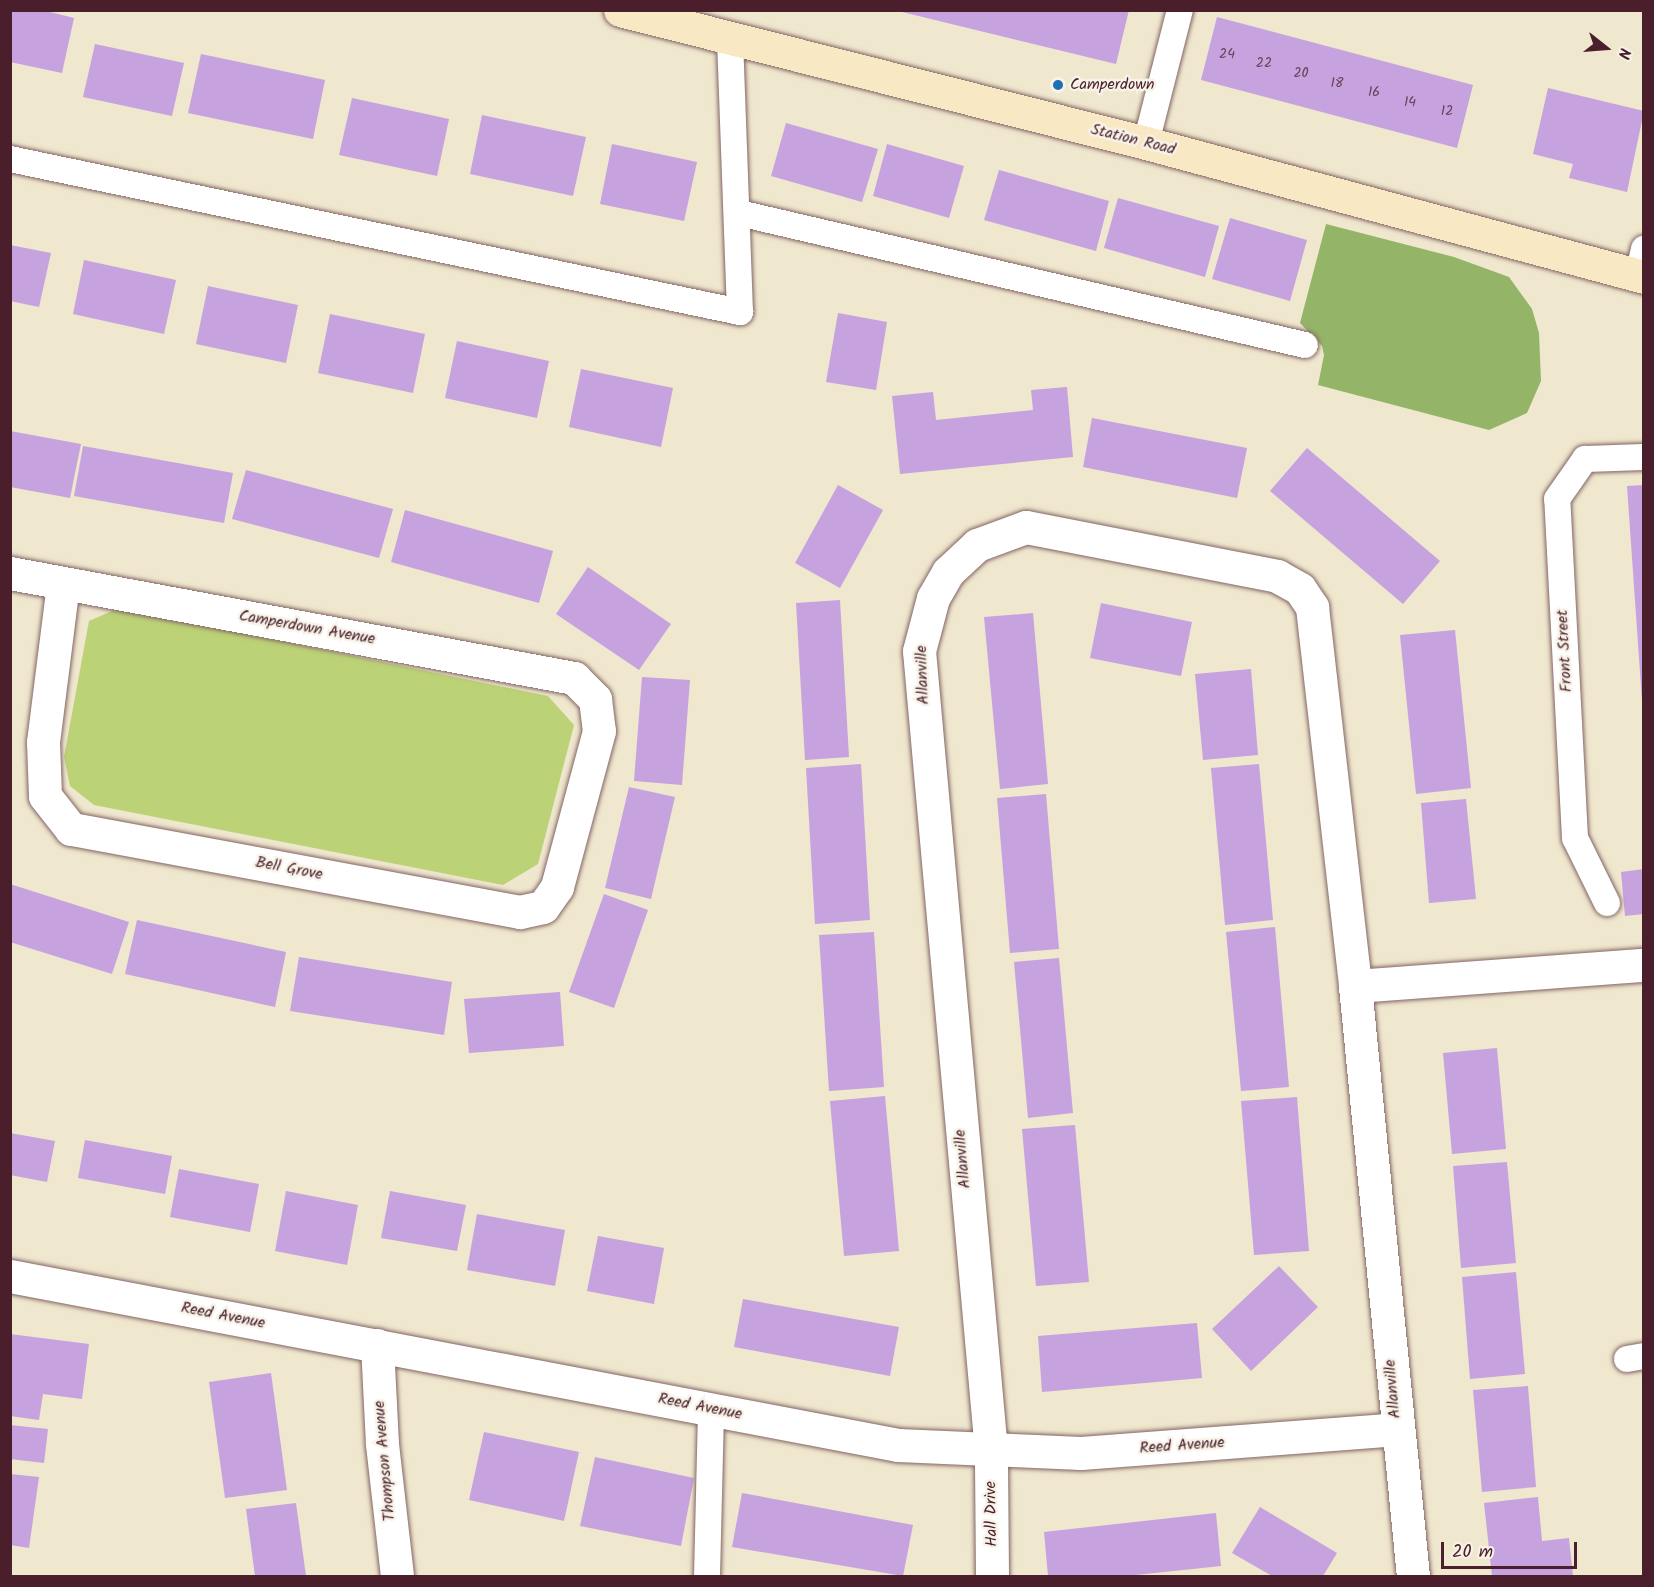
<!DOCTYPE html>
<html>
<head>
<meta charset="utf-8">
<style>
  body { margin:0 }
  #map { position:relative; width:1654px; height:1587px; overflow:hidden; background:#efe7ce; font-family:Kalam,sans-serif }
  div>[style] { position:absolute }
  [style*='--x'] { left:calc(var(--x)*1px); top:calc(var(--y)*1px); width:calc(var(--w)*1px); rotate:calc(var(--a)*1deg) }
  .green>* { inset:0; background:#bbd277 }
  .forest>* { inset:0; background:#94b468 }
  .building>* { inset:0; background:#c6a2df }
  .roads { filter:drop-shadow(0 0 2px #846564) drop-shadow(0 0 2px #846564) }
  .service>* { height:26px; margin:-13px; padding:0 13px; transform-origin:13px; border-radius:13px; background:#fff }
  .minor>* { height:33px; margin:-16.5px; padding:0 16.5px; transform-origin:16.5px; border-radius:16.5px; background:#fff }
  .secondary>* { height:33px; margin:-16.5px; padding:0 16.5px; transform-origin:16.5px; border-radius:16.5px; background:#f8e8c3 }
  .dots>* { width:16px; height:16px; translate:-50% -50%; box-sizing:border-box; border:3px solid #f7f3e8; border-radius:50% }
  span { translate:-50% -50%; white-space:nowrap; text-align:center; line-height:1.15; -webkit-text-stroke:5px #f7f3e8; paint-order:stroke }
  .number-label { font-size:14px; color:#694058 }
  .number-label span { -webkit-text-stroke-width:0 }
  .poi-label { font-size:16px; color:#4a1f2b }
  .left { translate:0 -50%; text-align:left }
  .street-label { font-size:16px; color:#4a1f2b }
  .frame { position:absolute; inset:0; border:12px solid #4a1f2b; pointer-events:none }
  .north { position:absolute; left:1576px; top:18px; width:60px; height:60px; -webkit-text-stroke:4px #f7f3e8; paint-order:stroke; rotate:107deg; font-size:16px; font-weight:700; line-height:24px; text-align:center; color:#4a1f2b }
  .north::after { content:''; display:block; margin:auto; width:21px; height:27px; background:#4a1f2b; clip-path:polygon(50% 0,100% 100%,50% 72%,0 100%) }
  .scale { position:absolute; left:1441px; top:1542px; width:136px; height:27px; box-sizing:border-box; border:3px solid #4a1f2b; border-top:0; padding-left:8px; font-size:18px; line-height:21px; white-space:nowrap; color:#4a1f2b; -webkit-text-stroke:4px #f7f3e8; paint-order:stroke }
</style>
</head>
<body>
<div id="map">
  <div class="green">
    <i style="clip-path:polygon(119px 608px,548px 696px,574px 725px,538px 864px,503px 885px,94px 805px,70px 786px,64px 757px,89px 621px)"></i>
  </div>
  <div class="forest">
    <i style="clip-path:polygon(1326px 224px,1454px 257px,1509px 277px,1532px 309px,1539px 333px,1541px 381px,1527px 413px,1489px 430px,1318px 385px,1324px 355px,1322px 346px,1300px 323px)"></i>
  </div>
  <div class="building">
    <i style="clip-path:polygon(10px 10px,42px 10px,74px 18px,62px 73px,10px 62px)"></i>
    <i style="clip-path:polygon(894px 10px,1129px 10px,1116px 64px)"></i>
    <i style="clip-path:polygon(1217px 17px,1473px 85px,1457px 148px,1201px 80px)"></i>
    <i style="clip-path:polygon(95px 44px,184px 63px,172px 116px,83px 97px)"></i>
    <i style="clip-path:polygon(201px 54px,325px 80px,313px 139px,188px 113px)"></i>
    <i style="clip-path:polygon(1548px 88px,1644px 111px,1627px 192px,1569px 178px,1573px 164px,1533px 154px)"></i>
    <i style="clip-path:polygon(352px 98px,449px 119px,437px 176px,339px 155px)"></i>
    <i style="clip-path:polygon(482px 115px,586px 137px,573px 196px,470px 174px)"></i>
    <i style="clip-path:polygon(786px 123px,878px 149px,862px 202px,771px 176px)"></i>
    <i style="clip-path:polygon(612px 144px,697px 162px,684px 221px,600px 204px)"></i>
    <i style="clip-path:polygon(887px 144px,964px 166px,949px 218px,873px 196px)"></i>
    <i style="clip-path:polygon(999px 170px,1109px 201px,1096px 251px,984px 220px)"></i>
    <i style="clip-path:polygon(1118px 198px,1219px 226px,1205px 277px,1104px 248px)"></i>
    <i style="clip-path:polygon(1230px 218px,1307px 240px,1290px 301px,1212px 279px)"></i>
    <i style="clip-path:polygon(10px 245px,51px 253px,39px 307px,10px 301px)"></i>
    <i style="clip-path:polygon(84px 260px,176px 280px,164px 334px,73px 314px)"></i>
    <i style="clip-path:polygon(208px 286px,298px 305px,286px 363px,196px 344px)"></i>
    <i style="clip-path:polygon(838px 313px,887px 322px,876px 390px,826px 382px)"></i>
    <i style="clip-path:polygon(330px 314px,425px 334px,413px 393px,318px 373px)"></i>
    <i style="clip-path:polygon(457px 341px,549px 361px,537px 418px,445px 398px)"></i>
    <i style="clip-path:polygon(581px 369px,673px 388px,661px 447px,569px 427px)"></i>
    <i style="clip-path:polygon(1067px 387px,1073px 457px,900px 474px,892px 396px,933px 392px,936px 420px,1033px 410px,1031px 390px)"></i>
    <i style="clip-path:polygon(1092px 418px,1247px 448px,1237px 498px,1083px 467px)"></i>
    <i style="clip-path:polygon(10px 431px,81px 444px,70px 498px,10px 487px)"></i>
    <i style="clip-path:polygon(83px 446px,233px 473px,224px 523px,74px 496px)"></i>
    <i style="clip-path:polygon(1307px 448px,1440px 561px,1403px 604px,1270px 491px)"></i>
    <i style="clip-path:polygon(246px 470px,393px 509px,379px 558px,232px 519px)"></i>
    <i style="clip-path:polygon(838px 485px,883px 510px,840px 588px,795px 563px)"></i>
    <i style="clip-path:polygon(1644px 485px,1644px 701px,1642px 701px,1627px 486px)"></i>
    <i style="clip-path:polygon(405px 510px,553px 551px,539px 603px,391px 562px)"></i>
    <i style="clip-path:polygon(588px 567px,671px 624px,639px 670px,556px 614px)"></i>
    <i style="clip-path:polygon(840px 600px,849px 757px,805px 760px,796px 603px)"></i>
    <i style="clip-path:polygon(1101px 603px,1192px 622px,1181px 676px,1090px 658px)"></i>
    <i style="clip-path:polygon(1033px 613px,1048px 784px,1000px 789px,984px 617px)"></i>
    <i style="clip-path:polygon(1455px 630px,1471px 788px,1416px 794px,1400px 635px)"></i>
    <i style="clip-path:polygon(1251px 669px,1258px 755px,1203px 760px,1195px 674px)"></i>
    <i style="clip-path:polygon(642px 677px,690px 680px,682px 785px,634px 781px)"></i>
    <i style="clip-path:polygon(861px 764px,870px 920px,815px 924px,806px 768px)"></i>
    <i style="clip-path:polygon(1259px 764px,1273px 920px,1225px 925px,1211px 768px)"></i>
    <i style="clip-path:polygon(629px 787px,675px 797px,651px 899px,605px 888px)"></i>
    <i style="clip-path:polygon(1046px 794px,1059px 949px,1010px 953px,997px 798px)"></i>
    <i style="clip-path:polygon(1466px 799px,1476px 899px,1429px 903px,1421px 803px)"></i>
    <i style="clip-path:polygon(1644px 869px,1644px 914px,1625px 916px,1621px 872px)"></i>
    <i style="clip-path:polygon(10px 884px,129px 922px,112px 974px,10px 942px)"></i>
    <i style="clip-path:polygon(604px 894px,648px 910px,614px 1008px,569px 992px)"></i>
    <i style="clip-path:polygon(137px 920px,286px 952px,275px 1007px,125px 974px)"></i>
    <i style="clip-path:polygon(1275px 927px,1289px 1087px,1241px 1091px,1226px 932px)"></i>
    <i style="clip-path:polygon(874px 932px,884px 1087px,829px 1091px,819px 935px)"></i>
    <i style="clip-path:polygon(299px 957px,452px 982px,444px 1035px,290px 1011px)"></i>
    <i style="clip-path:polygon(1059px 958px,1073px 1113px,1028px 1118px,1014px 962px)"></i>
    <i style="clip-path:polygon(560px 992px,564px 1046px,469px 1053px,464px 999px)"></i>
    <i style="clip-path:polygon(1497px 1048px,1506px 1149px,1452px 1154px,1443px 1053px)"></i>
    <i style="clip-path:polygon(885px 1096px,899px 1251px,844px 1256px,830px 1101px)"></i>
    <i style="clip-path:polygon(1297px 1097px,1309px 1251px,1254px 1255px,1241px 1101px)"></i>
    <i style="clip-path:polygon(1075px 1125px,1089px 1282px,1036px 1286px,1022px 1129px)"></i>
    <i style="clip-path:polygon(10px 1133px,55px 1141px,47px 1182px,10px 1175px)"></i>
    <i style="clip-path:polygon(85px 1140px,172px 1156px,165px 1194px,78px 1178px)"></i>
    <i style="clip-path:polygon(1507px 1162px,1516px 1263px,1461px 1268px,1453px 1166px)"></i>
    <i style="clip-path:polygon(179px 1169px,259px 1184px,250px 1232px,170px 1217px)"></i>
    <i style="clip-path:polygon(286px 1191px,358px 1205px,347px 1265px,275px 1251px)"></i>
    <i style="clip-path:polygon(390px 1191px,466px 1205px,457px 1251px,381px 1238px)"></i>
    <i style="clip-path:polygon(477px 1214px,565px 1230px,555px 1286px,467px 1270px)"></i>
    <i style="clip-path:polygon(598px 1236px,664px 1248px,654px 1304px,587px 1291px)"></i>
    <i style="clip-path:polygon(1279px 1266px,1318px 1307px,1251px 1371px,1212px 1329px)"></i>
    <i style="clip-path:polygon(1516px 1272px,1525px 1374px,1470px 1379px,1462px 1277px)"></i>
    <i style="clip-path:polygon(743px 1299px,899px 1327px,890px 1376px,734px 1347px)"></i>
    <i style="clip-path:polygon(1197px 1323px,1202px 1378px,1042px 1392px,1038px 1336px)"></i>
    <i style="clip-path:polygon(10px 1334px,89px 1344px,82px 1399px,43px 1394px,39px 1420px,10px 1416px)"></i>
    <i style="clip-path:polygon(271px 1373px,287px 1490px,225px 1498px,209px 1382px)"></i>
    <i style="clip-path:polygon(1528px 1386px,1536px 1487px,1482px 1492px,1473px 1390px)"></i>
    <i style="clip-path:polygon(10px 1425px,48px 1429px,44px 1463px,10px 1459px)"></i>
    <i style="clip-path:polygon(484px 1432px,579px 1452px,564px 1521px,469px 1500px)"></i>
    <i style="clip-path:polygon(595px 1457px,694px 1478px,681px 1546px,580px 1526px)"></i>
    <i style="clip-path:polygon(10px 1474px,39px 1477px,29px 1548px,10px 1545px)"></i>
    <i style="clip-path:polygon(742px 1493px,913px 1525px,903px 1576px,732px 1547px)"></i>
    <i style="clip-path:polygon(1538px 1497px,1542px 1541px,1569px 1538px,1573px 1576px,1492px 1576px,1484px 1503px)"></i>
    <i style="clip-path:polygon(296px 1503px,306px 1576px,255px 1576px,246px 1509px)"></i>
    <i style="clip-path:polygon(1260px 1507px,1337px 1553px,1323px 1576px,1272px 1576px,1232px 1553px)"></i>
    <i style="clip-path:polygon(1216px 1513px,1221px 1566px,1126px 1576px,1048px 1576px,1044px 1532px)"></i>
  </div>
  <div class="roads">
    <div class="service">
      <i style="--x:1146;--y:143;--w:137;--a:-75.7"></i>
      <i style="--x:10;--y:159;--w:746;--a:11.84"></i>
      <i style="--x:740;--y:312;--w:274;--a:-92.1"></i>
      <i style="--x:739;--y:213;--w:581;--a:13.13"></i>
      <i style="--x:1638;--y:275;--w:27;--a:-77"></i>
      <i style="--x:1607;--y:903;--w:72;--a:-116.2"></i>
      <i style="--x:1575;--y:838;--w:339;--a:-93"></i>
      <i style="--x:1557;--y:499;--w:49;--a:-55"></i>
      <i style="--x:1585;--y:459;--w:59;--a:-1.9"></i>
      <i style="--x:1627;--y:1359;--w:17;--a:-10"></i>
      <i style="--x:707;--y:1576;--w:167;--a:-88.6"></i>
    </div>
    <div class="minor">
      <i style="--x:10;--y:573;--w:574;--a:10.55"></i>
      <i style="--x:574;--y:678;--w:30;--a:45"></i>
      <i style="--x:595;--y:699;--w:32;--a:83"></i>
      <i style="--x:599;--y:731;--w:162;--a:105.1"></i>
      <i style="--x:557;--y:887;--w:24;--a:125"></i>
      <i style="--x:543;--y:907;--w:24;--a:168"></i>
      <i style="--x:520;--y:912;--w:457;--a:-169.5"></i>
      <i style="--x:71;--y:829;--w:42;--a:-128.2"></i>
      <i style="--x:45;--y:796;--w:54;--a:-92.1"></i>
      <i style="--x:43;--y:742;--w:160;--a:-82.8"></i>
      <i style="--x:1355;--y:986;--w:290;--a:-4.2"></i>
      <i style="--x:10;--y:1276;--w:904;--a:10.78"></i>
      <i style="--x:898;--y:1445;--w:183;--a:2.5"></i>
      <i style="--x:1081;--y:1453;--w:317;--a:-4.3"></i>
      <i style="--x:377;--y:1345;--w:99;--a:87.1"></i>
      <i style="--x:382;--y:1444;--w:133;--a:83.5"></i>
      <i style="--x:992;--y:1576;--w:125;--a:-90.5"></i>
      <i style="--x:991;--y:1451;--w:803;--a:-95.14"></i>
      <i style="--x:919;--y:651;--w:55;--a:-75.2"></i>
      <i style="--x:933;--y:598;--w:30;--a:-60"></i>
      <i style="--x:948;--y:572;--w:40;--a:-43"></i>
      <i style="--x:977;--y:545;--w:52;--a:-20.2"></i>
      <i style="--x:1026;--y:527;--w:256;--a:11"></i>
      <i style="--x:1277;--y:576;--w:26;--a:29"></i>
      <i style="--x:1300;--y:589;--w:22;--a:56"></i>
      <i style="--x:1312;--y:607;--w:381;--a:83.5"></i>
      <i style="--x:1355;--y:986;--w:593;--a:84.39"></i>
    </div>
    <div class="secondary">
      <i style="--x:620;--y:10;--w:543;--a:14.19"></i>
      <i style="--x:1146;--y:143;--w:516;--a:15.06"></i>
    </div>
  </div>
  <div class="dots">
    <i style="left:1058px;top:85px;background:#1f6fb2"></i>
  </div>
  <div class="number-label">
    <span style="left:1227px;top:54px">24</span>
    <span style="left:1264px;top:63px">22</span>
    <span style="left:1301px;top:73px">20</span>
    <span style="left:1337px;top:83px">18</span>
    <span style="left:1374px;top:92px">16</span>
    <span style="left:1410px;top:102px">14</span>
    <span style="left:1447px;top:111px">12</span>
  </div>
  <div class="poi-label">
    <span class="left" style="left:1070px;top:85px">Camperdown</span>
  </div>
  <div class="street-label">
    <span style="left:1133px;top:140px;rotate:14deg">Station Road</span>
    <span style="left:307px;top:628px;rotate:10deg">Camperdown Avenue</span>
    <span style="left:1565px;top:651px;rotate:-93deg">Front Street</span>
    <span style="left:923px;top:675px;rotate:-92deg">Allanville</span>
    <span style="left:289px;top:869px;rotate:11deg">Bell Grove</span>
    <span style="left:963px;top:1159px;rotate:-95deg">Allanville</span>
    <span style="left:223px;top:1316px;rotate:11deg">Reed Avenue</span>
    <span style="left:1393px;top:1389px;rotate:-95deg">Allanville</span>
    <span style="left:700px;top:1407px;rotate:11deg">Reed Avenue</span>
    <span style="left:1182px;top:1446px;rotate:-4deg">Reed Avenue</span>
    <span style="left:385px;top:1461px;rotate:-95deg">Thompson Avenue</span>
    <span style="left:992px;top:1514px;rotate:-91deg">Hall Drive</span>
  </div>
  <div class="frame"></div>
  <div class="north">N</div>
  <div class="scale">20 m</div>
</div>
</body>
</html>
